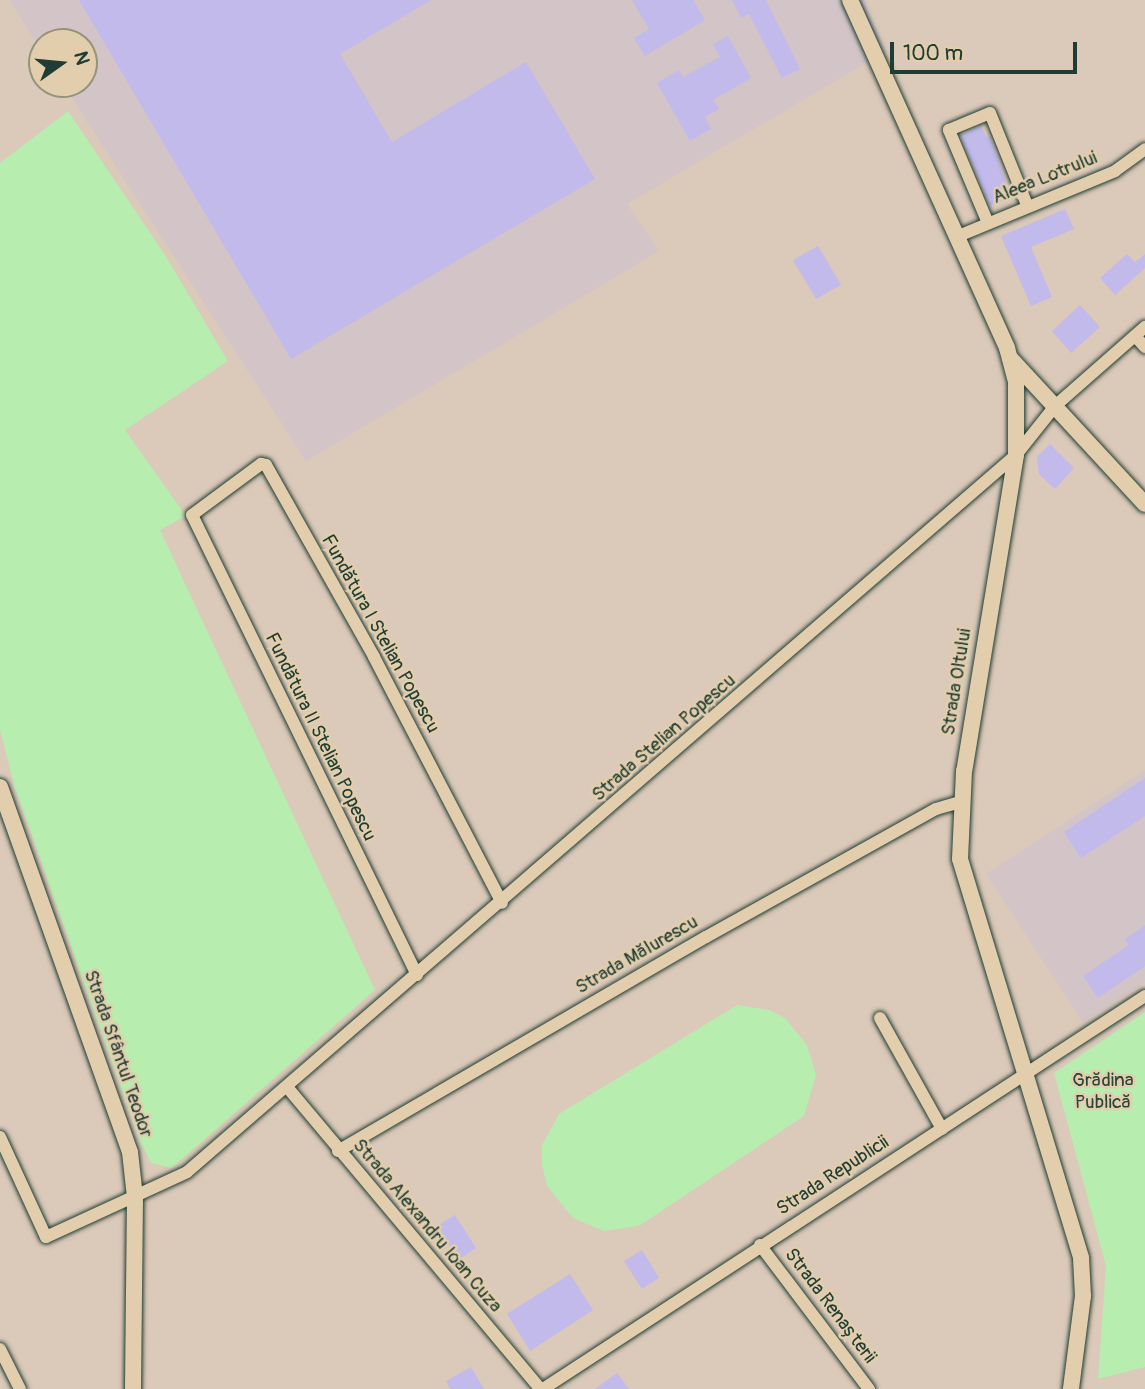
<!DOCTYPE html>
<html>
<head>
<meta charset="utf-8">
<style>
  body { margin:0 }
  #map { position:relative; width:1145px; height:1389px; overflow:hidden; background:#dbc9b9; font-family:Pangolin,sans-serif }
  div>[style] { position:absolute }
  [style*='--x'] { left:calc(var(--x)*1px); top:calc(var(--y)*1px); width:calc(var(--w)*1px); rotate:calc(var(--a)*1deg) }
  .built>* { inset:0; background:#d3c4c8 }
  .green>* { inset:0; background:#b7edaf }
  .building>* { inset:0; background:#c1baeb }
  .roads { filter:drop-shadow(0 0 2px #1f3d34) drop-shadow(0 0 2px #1f3d34) }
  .street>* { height:12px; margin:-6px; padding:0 6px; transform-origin:6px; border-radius:6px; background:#e2cdac }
  .secondary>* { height:16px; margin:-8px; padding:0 8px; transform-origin:8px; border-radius:8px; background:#e2cdac }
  span { translate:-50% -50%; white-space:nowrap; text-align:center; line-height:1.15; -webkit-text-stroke:5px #e2cdac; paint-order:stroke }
  .street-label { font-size:19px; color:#1f3d34 }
  .park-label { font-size:19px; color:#27463a }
  .north { position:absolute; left:28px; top:28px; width:70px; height:70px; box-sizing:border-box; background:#e2cdac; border:2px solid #94937c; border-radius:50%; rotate:75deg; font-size:19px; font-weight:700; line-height:28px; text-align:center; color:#1f3d34 }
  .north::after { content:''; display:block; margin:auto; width:24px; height:32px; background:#1f3d34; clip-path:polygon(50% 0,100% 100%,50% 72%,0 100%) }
  .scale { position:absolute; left:890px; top:42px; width:187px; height:32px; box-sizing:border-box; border:4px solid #1f3d34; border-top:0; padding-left:9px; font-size:21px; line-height:24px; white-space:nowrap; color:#1f3d34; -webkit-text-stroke:5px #e2cdac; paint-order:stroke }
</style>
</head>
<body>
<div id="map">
  <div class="built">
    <i style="clip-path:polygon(9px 0,865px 0,886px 51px,627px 204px,659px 251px,306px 461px,63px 84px,84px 84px,84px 42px,42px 42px,42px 51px)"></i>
    <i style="clip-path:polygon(1145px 770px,1145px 982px,1083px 1022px,986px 874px)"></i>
  </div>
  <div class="green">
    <i style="clip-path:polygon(68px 111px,165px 255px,228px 361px,125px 430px,186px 516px,160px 530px,375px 990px,172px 1168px,151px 1163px,140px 1141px,15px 788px,0 730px,0 163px)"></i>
    <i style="clip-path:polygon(737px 1005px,769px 1010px,785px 1018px,807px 1045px,816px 1075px,804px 1116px,639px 1226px,604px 1231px,573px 1218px,547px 1186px,542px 1165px,542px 1145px,559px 1114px)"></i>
    <i style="clip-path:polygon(1145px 1012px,1145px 1367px,1098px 1379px,1106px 1266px,1054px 1073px)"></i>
  </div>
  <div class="building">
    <i style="clip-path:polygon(79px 0,431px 0,340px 54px,392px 142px,526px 62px,595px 179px,291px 359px)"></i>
    <i style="clip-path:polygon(632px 0,693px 0,705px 20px,645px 56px,634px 38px,649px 29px)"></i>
    <i style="clip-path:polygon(732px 0,766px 0,800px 69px,782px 78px,749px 14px,741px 18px)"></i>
    <i style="clip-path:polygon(728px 36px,751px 78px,713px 100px,719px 109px,705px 117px,711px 129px,690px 141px,657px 83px,679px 70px,683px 77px,720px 57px,713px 44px)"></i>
    <i style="clip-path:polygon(981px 126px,986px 137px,990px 136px,1011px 197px,990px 206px,960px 135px)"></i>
    <i style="clip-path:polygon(1065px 209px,1074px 229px,1031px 247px,1052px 297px,1031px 306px,1001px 236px)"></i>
    <i style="clip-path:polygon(818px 246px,841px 285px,816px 299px,793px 260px)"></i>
    <i style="clip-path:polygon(1127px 254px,1135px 262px,1145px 254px,1145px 268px,1115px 295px,1100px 278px)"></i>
    <i style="clip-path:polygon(1080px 305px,1100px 327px,1071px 353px,1052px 331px)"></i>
    <i style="clip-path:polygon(1050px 444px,1074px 468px,1055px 489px,1039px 474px,1037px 457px)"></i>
    <i style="clip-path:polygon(1145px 778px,1145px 816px,1081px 858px,1064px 832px)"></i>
    <i style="clip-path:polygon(1145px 925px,1145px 966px,1098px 998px,1083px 976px,1129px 945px,1125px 939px)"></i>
    <i style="clip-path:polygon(455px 1215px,476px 1248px,458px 1260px,437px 1226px)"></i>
    <i style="clip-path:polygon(642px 1250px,659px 1278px,642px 1289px,624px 1261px)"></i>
    <i style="clip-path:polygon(570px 1274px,593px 1310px,530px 1351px,507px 1314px)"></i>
    <i style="clip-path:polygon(471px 1367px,484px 1389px,450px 1389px,446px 1381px)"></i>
    <i style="clip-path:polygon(617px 1373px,629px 1389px,595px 1389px)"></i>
  </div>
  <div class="roads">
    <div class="street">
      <i style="--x:988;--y:223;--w:101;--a:-112.8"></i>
      <i style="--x:949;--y:130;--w:44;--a:-22.5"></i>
      <i style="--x:990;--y:113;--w:99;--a:68.1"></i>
      <i style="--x:956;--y:237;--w:172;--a:-22.5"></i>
      <i style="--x:1115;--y:171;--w:37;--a:-36"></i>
      <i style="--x:1135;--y:336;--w:15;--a:48"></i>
      <i style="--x:417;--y:975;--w:512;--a:-116.06"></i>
      <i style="--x:192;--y:515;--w:86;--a:-36.5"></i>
      <i style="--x:261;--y:464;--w:5;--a:11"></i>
      <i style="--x:266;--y:465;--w:220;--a:60.6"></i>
      <i style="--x:374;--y:657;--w:277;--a:62.5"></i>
      <i style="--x:880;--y:1018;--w:127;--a:60.8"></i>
      <i style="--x:287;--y:1087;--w:394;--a:50"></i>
      <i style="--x:0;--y:1137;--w:110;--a:65.3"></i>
      <i style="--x:46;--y:1237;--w:155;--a:-24.7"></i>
      <i style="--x:187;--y:1172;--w:1096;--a:-40.86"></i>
      <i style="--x:1016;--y:455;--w:63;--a:-51.5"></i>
      <i style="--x:1055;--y:406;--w:120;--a:-41.3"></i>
      <i style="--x:338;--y:1151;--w:426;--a:-30.2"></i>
      <i style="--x:706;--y:937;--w:263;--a:-29.1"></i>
      <i style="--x:936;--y:809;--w:25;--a:-16"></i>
      <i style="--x:760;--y:1245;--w:181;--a:52.9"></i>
      <i style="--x:0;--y:1349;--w:45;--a:63.4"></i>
      <i style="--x:543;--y:1389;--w:719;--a:-33.14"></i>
    </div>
    <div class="secondary">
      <i style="--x:850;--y:0;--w:382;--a:65.7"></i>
      <i style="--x:1007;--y:348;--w:35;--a:75"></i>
      <i style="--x:1016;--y:382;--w:73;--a:90"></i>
      <i style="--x:1016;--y:455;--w:320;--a:99.3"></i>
      <i style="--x:964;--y:771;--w:88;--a:92.6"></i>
      <i style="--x:960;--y:859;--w:417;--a:73.1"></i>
      <i style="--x:1081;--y:1258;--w:38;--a:87"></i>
      <i style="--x:1083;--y:1296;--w:94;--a:97.4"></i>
      <i style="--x:1011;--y:359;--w:197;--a:47.3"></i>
      <i style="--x:0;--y:787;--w:387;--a:70.4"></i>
      <i style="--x:130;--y:1152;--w:45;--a:83.7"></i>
      <i style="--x:135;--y:1197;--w:192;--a:90.6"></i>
    </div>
  </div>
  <div class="street-label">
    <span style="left:1045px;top:178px;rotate:-22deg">Aleea Lotrului</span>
    <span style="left:380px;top:634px;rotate:61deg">Fundătura I Stelian Popescu</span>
    <span style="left:957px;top:682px;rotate:-81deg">Strada Oltului</span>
    <span style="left:320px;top:737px;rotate:64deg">Fundătura II Stelian Popescu</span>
    <span style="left:664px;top:738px;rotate:-41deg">Strada Stelian Popescu</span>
    <span style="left:637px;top:955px;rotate:-30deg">Strada Mălurescu</span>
    <span style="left:118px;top:1054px;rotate:71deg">Strada Sfântul Teodor</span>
    <span style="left:833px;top:1176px;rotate:-33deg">Strada Republicii</span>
    <span style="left:427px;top:1226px;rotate:50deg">Strada Alexandru Ioan Cuza</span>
    <span style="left:830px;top:1306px;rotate:53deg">Strada Renașterii</span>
  </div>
  <div class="park-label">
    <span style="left:1103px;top:1092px">Grădina<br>Publică</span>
  </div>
  <div class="north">N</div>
  <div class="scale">100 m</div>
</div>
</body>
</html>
